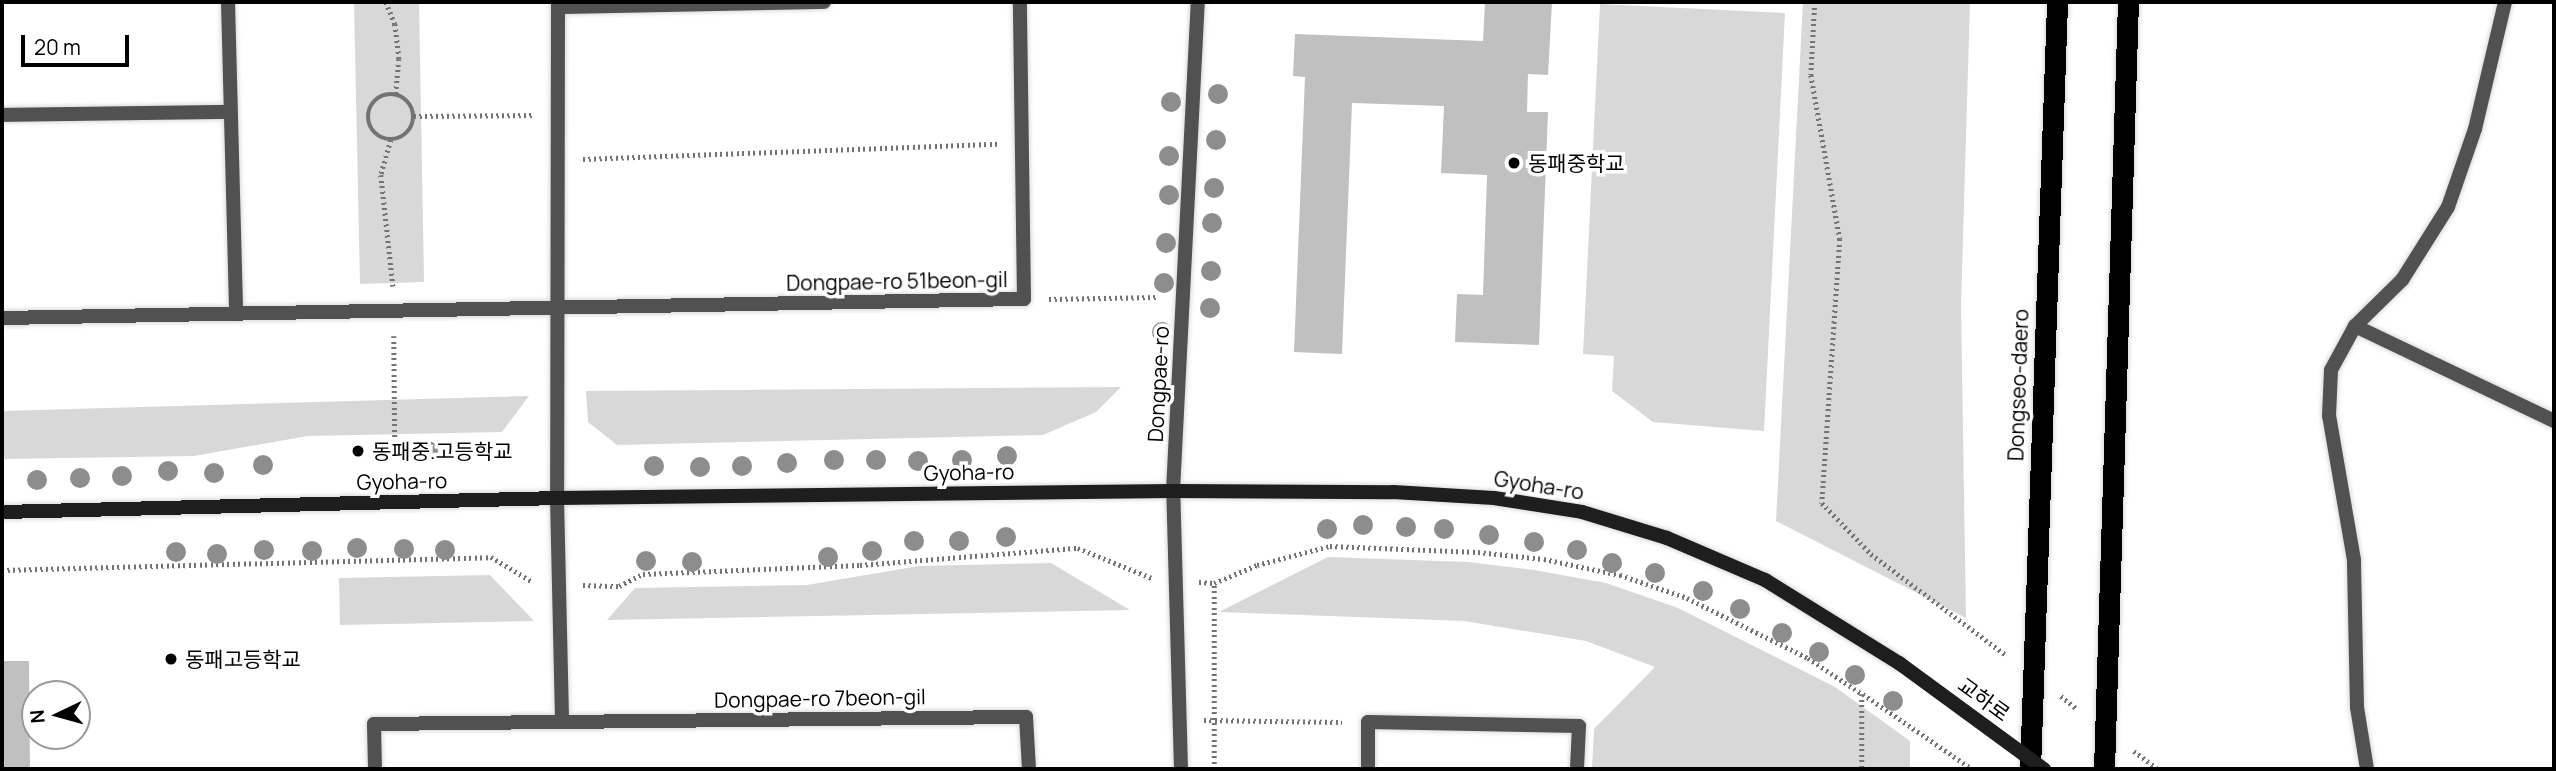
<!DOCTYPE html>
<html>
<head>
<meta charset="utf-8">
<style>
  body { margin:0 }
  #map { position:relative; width:2556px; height:771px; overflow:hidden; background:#fff; font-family:Manrope,"Noto Sans KR",sans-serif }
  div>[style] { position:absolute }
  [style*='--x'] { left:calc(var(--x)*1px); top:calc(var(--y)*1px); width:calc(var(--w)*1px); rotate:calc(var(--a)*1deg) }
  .green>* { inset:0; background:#d8d8d8 }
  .building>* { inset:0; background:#c0c0c0 }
  .path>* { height:4.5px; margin-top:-2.25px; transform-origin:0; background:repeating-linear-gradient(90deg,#737373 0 2px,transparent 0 5.5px) }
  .path>.ring { margin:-2.25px; padding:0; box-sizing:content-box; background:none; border:4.5px solid #737373; border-radius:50% }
  .roads { filter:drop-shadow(0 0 2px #dbdbdb) drop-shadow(0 0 2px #dbdbdb) }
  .lane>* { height:14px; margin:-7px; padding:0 7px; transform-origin:7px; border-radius:7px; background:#515151 }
  .street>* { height:14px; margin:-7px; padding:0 7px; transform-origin:7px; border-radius:7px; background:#515151 }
  .secondary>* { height:14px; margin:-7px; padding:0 7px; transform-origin:7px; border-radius:7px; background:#1e1e1e }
  .highway>* { height:21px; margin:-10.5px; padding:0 10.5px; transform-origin:10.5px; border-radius:10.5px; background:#000 }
  .secondary-bridge>* { height:14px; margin:-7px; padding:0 7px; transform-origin:7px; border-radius:7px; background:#1e1e1e }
  .trees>* { width:20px; height:20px; margin:-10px; border-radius:50%; background:#8d8d8d }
  .dots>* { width:19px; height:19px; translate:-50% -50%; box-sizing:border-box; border:4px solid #fff; border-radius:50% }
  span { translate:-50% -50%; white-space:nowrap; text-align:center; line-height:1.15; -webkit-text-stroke:7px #fff; paint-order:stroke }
  .poi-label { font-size:21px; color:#000 }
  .left { translate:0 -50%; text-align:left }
  .street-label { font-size:21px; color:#000 }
  .frame { position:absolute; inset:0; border:4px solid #000; pointer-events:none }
  .north { position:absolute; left:21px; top:680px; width:70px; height:70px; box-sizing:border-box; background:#fff; border:2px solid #999; border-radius:50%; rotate:265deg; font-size:19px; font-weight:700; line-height:28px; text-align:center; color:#000 }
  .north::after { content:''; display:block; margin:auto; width:24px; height:32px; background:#000; clip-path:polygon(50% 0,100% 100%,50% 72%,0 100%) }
  .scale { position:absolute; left:21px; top:35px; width:108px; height:32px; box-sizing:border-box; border:4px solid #000; border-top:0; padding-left:9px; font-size:21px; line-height:24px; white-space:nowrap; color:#000; -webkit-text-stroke:5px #fff; paint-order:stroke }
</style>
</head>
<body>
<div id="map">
  <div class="green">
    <i style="clip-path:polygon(354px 2px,419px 2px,424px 282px,360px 284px)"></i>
    <i style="clip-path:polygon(1803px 2px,1970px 2px,1961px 305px,1966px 618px,1776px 521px)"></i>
    <i style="clip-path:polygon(1600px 4px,1785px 13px,1764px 431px,1653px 422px,1612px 391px,1614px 356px,1583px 354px)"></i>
    <i style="clip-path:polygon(1121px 387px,1096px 412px,1043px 435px,617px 445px,588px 422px,586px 391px)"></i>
    <i style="clip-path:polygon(529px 396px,502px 432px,308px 436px,194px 456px,2px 459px,2px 411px)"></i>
    <i style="clip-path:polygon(1328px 557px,1468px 562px,1534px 570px,1606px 583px,1678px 608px,1835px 687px,1910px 741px,1910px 769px,1592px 769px,1594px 729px,1655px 667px,1586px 641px,1464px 621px,1219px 612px)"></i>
    <i style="clip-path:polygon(1051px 563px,1130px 610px,607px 620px,635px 588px,807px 585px,919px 566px)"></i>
    <i style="clip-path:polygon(490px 575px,534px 621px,340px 625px,339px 578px)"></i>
  </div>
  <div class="building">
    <i style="clip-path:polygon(1485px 2px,1552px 2px,1548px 75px,1528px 74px,1527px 112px,1548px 112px,1539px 345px,1455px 342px,1457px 294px,1483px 295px,1487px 175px,1441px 173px,1444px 106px,1352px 103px,1342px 354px,1294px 352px,1305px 77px,1293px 76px,1295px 34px,1483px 41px)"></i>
    <i style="clip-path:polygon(2px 661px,29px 661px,30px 769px,2px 769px)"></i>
  </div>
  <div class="path">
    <i style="--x:386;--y:2;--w:24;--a:68"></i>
    <i style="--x:395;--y:24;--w:35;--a:83"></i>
    <i style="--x:399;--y:59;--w:35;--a:95"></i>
    <i style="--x:1815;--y:2;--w:73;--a:93.1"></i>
    <i style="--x:1811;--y:75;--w:167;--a:80"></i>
    <i style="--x:1840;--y:239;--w:265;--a:93.9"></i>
    <i style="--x:1822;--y:503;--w:71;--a:46.1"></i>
    <i style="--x:1871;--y:554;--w:169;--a:36.8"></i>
    <i class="ring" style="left:368px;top:94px;width:41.5px;height:41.5px"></i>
    <i style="--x:414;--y:116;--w:119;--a:-0.5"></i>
    <i style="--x:391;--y:140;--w:36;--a:106"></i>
    <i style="--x:381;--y:175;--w:112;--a:83.8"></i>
    <i style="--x:583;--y:159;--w:415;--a:-2.1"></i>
    <i style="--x:1049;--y:299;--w:110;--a:-1"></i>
    <i style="--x:394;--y:336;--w:115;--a:89.5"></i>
    <i style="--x:2;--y:570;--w:489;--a:-1.5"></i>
    <i style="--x:491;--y:557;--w:49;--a:30.8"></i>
    <i style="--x:1199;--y:582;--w:15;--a:4"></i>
    <i style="--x:583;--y:585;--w:36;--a:2"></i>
    <i style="--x:619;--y:586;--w:27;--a:-27"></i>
    <i style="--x:643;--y:574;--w:217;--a:-2.4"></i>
    <i style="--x:860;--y:565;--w:219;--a:-4.5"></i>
    <i style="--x:1078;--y:548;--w:80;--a:22.1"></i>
    <i style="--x:1863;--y:694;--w:132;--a:34.5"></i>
    <i style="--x:2061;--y:696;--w:19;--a:39"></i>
    <i style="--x:1204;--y:720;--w:138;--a:0.8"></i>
    <i style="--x:2134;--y:751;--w:30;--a:37"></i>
    <i style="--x:1214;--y:769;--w:186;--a:-90"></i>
    <i style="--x:1214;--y:583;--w:47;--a:-22.7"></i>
    <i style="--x:1257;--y:565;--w:75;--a:-14.6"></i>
    <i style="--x:1330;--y:546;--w:148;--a:2.3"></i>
    <i style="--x:1478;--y:552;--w:66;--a:6.1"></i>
    <i style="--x:1544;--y:559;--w:78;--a:11.9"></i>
    <i style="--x:1620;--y:575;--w:71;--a:18.9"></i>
    <i style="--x:1687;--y:598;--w:135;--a:26.4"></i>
    <i style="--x:1808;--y:658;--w:65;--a:33.7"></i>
    <i style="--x:1862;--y:694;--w:75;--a:90"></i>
  </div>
  <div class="roads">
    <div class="lane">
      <i style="--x:2355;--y:326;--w:221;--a:25.5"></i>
      <i style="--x:2367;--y:769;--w:63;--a:-99.2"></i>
      <i style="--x:2357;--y:707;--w:147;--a:-91.2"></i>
      <i style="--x:2354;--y:560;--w:146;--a:-99.8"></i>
      <i style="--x:2329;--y:416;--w:46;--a:-87.5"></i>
      <i style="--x:2331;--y:370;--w:50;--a:-61.4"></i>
      <i style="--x:2355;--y:326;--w:66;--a:-44.4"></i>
      <i style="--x:2402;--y:280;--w:86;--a:-57.8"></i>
      <i style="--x:2448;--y:207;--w:83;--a:-70.9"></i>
      <i style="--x:2475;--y:129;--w:130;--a:-76.7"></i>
    </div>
    <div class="street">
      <i style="--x:228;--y:2;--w:312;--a:88.5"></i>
      <i style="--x:558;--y:2;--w:496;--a:90.1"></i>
      <i style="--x:557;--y:498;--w:224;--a:88.7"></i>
      <i style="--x:558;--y:7;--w:266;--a:-1.1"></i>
      <i style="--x:2;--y:115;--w:228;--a:-0.8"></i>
      <i style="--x:2;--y:318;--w:1022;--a:-1.07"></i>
      <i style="--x:1024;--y:299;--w:297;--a:-90.8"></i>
      <i style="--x:375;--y:769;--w:45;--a:-91.3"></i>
      <i style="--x:374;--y:724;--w:652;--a:-0.62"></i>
      <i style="--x:1026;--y:717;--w:52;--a:86.7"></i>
      <i style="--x:1181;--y:769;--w:278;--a:-91.6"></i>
      <i style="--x:1173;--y:491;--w:490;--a:-87.1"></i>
      <i style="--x:1368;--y:769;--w:47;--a:-90"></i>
      <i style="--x:1368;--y:722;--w:211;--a:1.1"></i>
      <i style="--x:1579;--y:726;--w:43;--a:92.7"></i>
    </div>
    <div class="secondary">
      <i style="--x:2;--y:512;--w:555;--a:-1.44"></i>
      <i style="--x:557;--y:498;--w:616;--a:-0.65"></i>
      <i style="--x:1173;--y:491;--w:220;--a:0.3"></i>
      <i style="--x:1393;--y:492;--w:101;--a:3.4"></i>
      <i style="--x:1494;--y:498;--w:89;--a:9"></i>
      <i style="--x:1582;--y:512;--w:89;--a:17"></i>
      <i style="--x:1667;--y:538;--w:107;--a:23.2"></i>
      <i style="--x:1765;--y:580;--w:158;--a:31.8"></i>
    </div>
    <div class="highway">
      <i style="--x:2030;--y:769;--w:767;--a:-87.98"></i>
      <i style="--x:2104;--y:769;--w:767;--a:-88.21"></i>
    </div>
  </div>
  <div class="secondary-bridge">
    <i style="--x:1899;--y:663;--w:180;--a:36.2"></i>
  </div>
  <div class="trees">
    <i style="left:1218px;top:94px"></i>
    <i style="left:1171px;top:102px"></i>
    <i style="left:1216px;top:140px"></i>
    <i style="left:1169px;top:156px"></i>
    <i style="left:1214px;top:188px"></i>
    <i style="left:1169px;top:195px"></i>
    <i style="left:1212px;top:223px"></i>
    <i style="left:1166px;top:243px"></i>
    <i style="left:1211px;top:271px"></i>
    <i style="left:1164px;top:283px"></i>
    <i style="left:1210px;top:308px"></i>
    <i style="left:1162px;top:332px"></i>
    <i style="left:469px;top:449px"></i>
    <i style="left:428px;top:451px"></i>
    <i style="left:1007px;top:456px"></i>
    <i style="left:834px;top:460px"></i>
    <i style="left:876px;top:460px"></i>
    <i style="left:962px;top:460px"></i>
    <i style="left:918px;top:461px"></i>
    <i style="left:787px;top:463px"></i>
    <i style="left:263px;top:465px"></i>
    <i style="left:654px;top:466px"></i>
    <i style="left:742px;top:466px"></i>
    <i style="left:700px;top:467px"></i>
    <i style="left:168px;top:471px"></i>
    <i style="left:214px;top:473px"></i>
    <i style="left:122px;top:476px"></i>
    <i style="left:80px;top:478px"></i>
    <i style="left:37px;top:480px"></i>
    <i style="left:1363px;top:525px"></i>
    <i style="left:1406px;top:527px"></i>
    <i style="left:1327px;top:529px"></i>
    <i style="left:1444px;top:529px"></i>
    <i style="left:1489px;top:535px"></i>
    <i style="left:1006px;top:537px"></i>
    <i style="left:914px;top:541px"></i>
    <i style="left:959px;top:541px"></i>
    <i style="left:1534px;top:542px"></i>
    <i style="left:357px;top:548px"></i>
    <i style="left:404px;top:549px"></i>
    <i style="left:264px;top:550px"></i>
    <i style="left:445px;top:550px"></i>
    <i style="left:1577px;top:550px"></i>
    <i style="left:312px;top:551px"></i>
    <i style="left:872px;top:551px"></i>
    <i style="left:176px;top:552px"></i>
    <i style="left:217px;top:554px"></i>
    <i style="left:828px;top:557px"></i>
    <i style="left:646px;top:561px"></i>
    <i style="left:692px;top:562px"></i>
    <i style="left:1612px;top:563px"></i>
    <i style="left:1655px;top:573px"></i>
    <i style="left:1703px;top:591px"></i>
    <i style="left:1740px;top:609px"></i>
    <i style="left:1782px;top:633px"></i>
    <i style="left:1819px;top:652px"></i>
    <i style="left:1855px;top:675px"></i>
    <i style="left:1893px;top:701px"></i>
  </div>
  <div class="dots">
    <i style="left:1514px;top:163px;background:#000"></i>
    <i style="left:358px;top:451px;background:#000"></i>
    <i style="left:171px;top:659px;background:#000"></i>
  </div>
  <div class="poi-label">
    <span class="left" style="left:1528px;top:163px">동패중학교</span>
    <span class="left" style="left:372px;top:451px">동패중.고등학교</span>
    <span class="left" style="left:185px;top:659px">동패고등학교</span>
  </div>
  <div class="street-label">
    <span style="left:897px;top:281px;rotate:-1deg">Dongpae-ro 51beon-gil</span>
    <span style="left:1158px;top:384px;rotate:-87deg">Dongpae-ro</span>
    <span style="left:2018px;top:385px;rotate:-88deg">Dongseo-daero</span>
    <span style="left:969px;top:472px;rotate:-1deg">Gyoha-ro</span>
    <span style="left:402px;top:481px;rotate:-1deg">Gyoha-ro</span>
    <span style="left:1539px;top:485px;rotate:9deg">Gyoha-ro</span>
    <span style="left:820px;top:698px;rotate:-1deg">Dongpae-ro 7beon-gil</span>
    <span style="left:1984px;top:699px;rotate:36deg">교하로</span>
  </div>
  <div class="frame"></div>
  <div class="north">N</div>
  <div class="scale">20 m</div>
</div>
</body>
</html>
